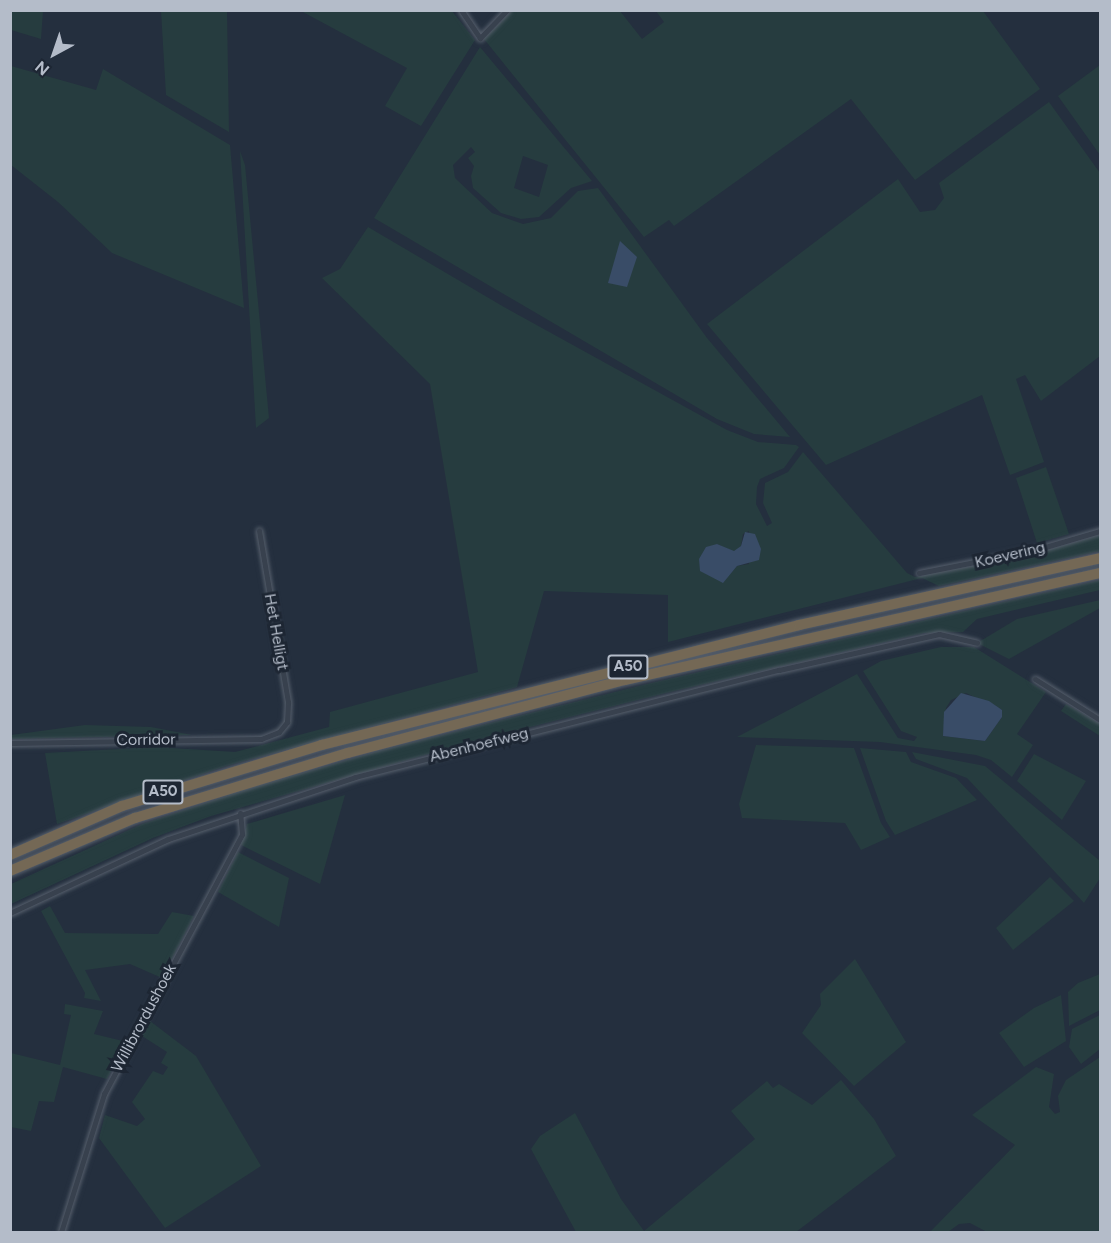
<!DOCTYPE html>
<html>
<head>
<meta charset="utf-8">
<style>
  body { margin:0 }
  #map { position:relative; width:1111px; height:1243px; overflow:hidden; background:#242f3e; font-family:Figtree,sans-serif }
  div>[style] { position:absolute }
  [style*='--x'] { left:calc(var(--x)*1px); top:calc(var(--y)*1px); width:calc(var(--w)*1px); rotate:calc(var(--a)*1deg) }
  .green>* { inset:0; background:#263c3f }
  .water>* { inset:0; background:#394c67 }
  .roads { filter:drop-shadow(0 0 2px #565f6c) drop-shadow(0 0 2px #565f6c) }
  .minor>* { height:5px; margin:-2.5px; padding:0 2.5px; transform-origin:2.5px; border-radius:2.5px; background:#38414e }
  .motorway>* { height:10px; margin:-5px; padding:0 5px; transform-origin:5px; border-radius:5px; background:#746855 }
  span { translate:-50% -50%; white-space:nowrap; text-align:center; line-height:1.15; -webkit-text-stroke:6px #1d2633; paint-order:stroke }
  .shield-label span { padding:2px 4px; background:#1d2633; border:2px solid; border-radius:4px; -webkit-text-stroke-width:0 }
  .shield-label { font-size:15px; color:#b4bcc9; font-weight:700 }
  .street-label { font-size:16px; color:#b4bcc9 }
  .frame { position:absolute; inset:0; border:12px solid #b4bcc9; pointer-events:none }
  .north { position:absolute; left:24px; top:24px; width:60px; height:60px; -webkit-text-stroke:4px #1d2633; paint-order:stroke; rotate:220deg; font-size:16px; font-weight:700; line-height:24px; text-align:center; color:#b4bcc9 }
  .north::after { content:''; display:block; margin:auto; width:21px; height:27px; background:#b4bcc9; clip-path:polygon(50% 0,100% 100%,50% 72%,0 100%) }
</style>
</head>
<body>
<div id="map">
  <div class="green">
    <i style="clip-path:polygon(513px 10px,620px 11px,642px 39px,664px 22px,656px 11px,983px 11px,1040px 89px,915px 180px,851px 99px,674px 226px,669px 220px,644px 237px,484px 39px)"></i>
    <i style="clip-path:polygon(10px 11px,43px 11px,41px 39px,11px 30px)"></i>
    <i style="clip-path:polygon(161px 11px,227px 11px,229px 132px,166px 95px)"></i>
    <i style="clip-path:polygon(301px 11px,452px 11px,475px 40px,421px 126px,385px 106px,407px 68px)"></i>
    <i style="clip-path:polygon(evenodd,480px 47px,592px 181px,571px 188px,539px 217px,521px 219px,501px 213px,473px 188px,471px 176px,474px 166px,468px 158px,475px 152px,471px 147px,453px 165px,455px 178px,492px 213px,523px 224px,551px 218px,578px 191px,598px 188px,707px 338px,790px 437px,754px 434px,717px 419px,374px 218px,480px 47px,523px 156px,548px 165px,539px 197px,514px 188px,523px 156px)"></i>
    <i style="clip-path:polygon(1100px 65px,1100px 155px,1058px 96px)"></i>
    <i style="clip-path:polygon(11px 66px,96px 90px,103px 69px,230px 145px,244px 308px,112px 253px,58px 202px,11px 165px)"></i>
    <i style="clip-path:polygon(1049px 102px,1100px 173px,1100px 356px,1041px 401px,1025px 375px,1016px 379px,1044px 462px,1010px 475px,982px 395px,826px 465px,707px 324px,898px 179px,920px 212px,935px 210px,944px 198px,939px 183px)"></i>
    <i style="clip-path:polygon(240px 151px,245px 165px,269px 418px,256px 428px)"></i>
    <i style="clip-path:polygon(evenodd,368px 227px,504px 307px,727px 430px,758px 442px,796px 445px,799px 447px,784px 468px,760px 479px,757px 487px,756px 504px,767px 526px,772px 523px,763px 503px,765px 483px,788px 472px,803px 452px,907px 573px,915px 577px,1030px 555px,1100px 535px,1100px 551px,939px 586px,922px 578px,668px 642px,668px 595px,544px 591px,517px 687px,226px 766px,57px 824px,45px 753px,157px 747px,235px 752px,329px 727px,330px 712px,478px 672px,430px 384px,322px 278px,340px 269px,368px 227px,749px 531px,749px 564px,737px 566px,730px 574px,707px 575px,717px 544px,734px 552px,741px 546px,743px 534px,749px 531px)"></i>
    <i style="clip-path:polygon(1046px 467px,1069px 534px,1037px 543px,1016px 478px)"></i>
    <i style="clip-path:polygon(1100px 580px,1100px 590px,977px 619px,963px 632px,924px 633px,670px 692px,474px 741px,211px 816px,153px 838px,11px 904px,11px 884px,142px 824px,247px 789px,378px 751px,651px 683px)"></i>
    <i style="clip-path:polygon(1100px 600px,1100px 608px,1009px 659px,977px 643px,1017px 619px)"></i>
    <i style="clip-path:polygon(evenodd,941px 647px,974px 647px,1046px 692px,1017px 734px,1033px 745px,1012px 777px,991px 760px,976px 755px,880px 742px,737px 737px,857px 674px,898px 738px,914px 741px,917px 737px,901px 731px,863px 671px,881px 661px,941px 647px,966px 693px,1002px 710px,1002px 717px,985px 741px,943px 736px,946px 708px,951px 700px,966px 693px)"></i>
    <i style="clip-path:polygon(1066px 704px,1100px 724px,1100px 736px,1061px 711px)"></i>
    <i style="clip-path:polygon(85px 725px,151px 727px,192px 735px,11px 739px,11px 735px)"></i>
    <i style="clip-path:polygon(756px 745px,854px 748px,881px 823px,890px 837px,861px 850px,845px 823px,742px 818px,739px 804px)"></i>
    <i style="clip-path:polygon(860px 748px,906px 752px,911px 762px,956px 778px,977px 800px,895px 835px,886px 821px)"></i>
    <i style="clip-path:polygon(912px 752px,985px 766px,1100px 861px,1100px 878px,1084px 903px,967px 778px,916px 759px)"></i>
    <i style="clip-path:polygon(1034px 754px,1086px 781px,1062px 820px,1017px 781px)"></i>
    <i style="clip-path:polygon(345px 795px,320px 884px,241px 845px,247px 824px)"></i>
    <i style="clip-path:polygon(238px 852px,289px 878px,279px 927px,218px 892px)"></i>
    <i style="clip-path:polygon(1050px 877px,1074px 901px,1013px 950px,996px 928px)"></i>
    <i style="clip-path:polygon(50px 906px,65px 933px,158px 934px,172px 912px,194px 916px,162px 978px,130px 964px,85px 970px,101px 1001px,84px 998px,85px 993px,41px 911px)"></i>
    <i style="clip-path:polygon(855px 959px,906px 1042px,854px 1086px,802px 1033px,821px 1005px,820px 994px)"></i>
    <i style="clip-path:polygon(1100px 974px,1100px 1010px,1069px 1026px,1068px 992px,1078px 983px)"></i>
    <i style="clip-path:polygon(1061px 995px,1066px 1041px,1024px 1067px,999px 1033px,1034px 1008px)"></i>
    <i style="clip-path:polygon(65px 1004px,103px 1011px,94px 1034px,127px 1042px,107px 1079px,63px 1067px,54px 1102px,39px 1101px,31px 1131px,11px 1127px,11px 1053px,60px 1065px,71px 1015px,64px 1014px)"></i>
    <i style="clip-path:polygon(1100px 1015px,1100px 1049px,1081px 1064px,1069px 1047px,1072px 1029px)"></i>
    <i style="clip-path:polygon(150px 1021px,196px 1056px,261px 1166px,165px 1228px,99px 1138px,105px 1115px,137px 1126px,145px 1119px,132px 1102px,153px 1071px,163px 1075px,168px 1067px,161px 1063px,167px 1052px,142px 1036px)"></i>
    <i style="clip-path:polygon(1100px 1057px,1100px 1232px,987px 1232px,970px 1223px,959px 1224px,948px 1232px,930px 1232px,1015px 1145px,972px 1115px,1036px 1067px,1054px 1074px,1049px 1107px,1055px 1114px,1060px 1112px,1058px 1096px,1066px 1080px)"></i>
    <i style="clip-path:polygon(841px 1080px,874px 1119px,896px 1156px,796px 1232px,576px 1232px,531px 1149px,540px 1136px,575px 1113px,621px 1199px,644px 1231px,755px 1139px,731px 1111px,767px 1081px,773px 1088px,779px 1084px,812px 1105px)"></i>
  </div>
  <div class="water">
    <i style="clip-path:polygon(620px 241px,637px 257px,627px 287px,608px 283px)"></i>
    <i style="clip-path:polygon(745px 532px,755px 534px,761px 549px,759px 560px,737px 566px,723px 583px,700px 571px,699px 559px,706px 547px,717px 544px,734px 551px,741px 546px)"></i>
    <i style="clip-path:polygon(961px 693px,989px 701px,1002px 710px,1002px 717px,985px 741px,943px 736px,944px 712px)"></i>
  </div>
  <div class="roads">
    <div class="minor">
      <i style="--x:461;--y:10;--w:34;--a:56"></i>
      <i style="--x:480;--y:38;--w:39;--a:-46"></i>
      <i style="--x:919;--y:573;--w:118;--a:-11.2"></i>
      <i style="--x:1035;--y:550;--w:68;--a:-16.3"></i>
      <i style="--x:1035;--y:679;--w:77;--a:32.2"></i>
      <i style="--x:10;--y:743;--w:251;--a:-0.9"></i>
      <i style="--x:261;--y:739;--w:19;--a:-21"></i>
      <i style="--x:279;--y:732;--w:13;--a:-51"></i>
      <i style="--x:287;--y:722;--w:20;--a:-87"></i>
      <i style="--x:288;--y:702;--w:174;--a:-99.6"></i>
      <i style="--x:10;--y:913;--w:174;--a:-25.1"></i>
      <i style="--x:168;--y:839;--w:197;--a:-18.3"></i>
      <i style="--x:355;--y:777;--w:437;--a:-14.2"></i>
      <i style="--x:779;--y:670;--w:164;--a:-12.7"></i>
      <i style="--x:939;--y:634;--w:39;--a:13"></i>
      <i style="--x:61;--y:1232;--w:145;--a:-72.7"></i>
      <i style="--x:104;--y:1094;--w:294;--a:-62"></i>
      <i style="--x:242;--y:834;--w:21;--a:-95"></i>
    </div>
    <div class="motorway">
      <i style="--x:10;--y:855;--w:122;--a:-23.6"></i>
      <i style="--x:122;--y:806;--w:209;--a:-17"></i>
      <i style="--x:322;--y:745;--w:492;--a:-14.1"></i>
      <i style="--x:799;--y:625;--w:308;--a:-12.5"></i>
      <i style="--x:10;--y:871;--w:136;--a:-23"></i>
      <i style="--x:135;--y:818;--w:223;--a:-17"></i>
      <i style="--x:348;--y:753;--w:286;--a:-14.8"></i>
      <i style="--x:625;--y:680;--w:487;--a:-12.7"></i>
    </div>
  </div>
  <div class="shield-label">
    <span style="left:628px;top:667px">A50</span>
    <span style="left:163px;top:792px">A50</span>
  </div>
  <div class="street-label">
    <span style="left:1010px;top:555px;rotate:-13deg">Koevering</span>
    <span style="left:276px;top:632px;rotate:80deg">Het Helligt</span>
    <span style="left:146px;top:740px;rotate:-1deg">Corridor</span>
    <span style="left:479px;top:745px;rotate:-14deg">Abenhoefweg</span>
    <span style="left:144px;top:1018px;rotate:-62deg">Willibrordushoek</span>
  </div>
  <div class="frame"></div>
  <div class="north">N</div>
</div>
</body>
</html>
